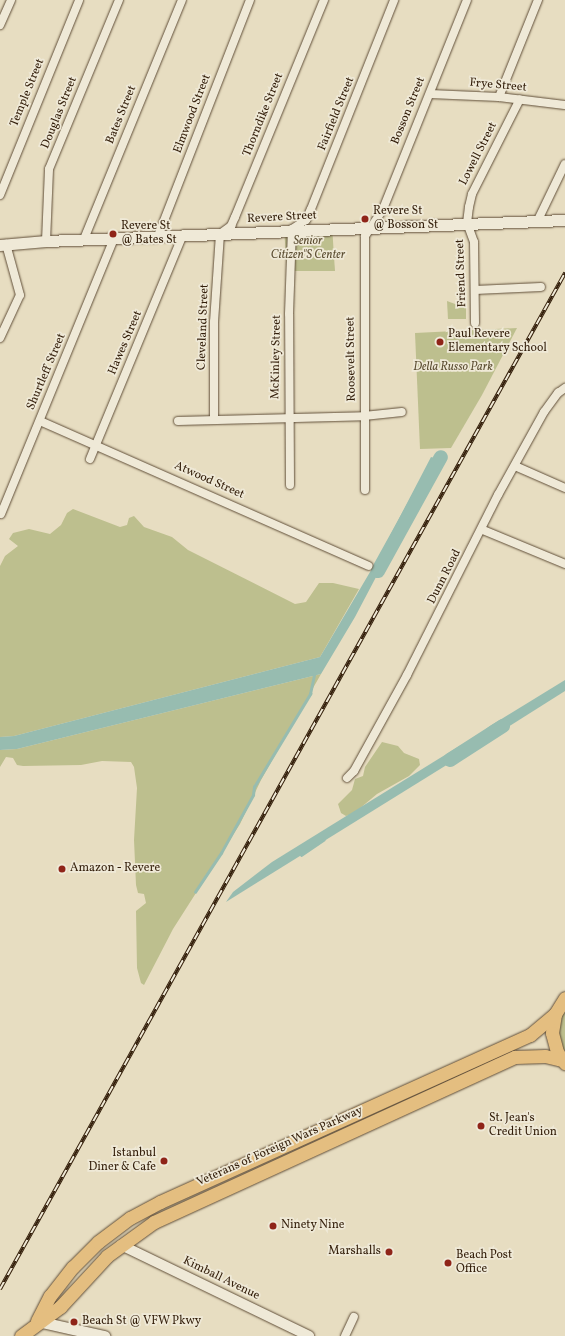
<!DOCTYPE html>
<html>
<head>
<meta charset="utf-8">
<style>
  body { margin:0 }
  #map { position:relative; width:565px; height:1336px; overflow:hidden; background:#e7ddc1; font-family:Vollkorn,serif }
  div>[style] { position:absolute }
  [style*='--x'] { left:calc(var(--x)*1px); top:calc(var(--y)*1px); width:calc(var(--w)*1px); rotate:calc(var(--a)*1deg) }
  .green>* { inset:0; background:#bdbf8e }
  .water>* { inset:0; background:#97bcb0 }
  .stream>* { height:2.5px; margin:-1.25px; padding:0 1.25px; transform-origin:1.25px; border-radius:1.25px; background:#97bcb0 }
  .river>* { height:14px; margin:-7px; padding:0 7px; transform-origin:7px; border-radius:7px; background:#97bcb0 }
  .roads { filter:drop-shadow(0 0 1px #604e38) drop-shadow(0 0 1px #604e38) }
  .minor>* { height:8px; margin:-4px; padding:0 4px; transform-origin:4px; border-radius:4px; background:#efe9d7 }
  .tertiary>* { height:10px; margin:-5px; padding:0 5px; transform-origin:5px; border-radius:5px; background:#efe9d7 }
  .secondary>* { height:11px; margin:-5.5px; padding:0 5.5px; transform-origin:5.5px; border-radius:5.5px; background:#efe9d7 }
  .trunk>* { height:13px; margin:-6.5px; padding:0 6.5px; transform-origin:6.5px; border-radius:6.5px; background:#e4be80 }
  .rail>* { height:4px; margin-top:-2px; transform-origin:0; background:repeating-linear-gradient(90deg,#efe9d7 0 8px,#331e0a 0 16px); box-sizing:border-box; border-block:1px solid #331e0a }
  .dots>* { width:11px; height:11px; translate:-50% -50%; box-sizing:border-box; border:2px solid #efe9d7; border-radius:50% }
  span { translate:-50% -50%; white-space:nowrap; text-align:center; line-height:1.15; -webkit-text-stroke:3.5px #efe9d7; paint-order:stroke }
  .street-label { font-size:12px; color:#331e0a }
  .poi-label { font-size:12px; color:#331e0a }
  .left { translate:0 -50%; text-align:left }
  .right { translate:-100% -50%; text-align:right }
  .park-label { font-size:12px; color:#5c4e32; font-style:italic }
</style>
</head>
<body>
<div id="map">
  <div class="green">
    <i style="clip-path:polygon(332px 226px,335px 271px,287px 271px,284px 228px)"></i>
    <i style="clip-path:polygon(447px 301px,466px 308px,466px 319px,448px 319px)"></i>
    <i style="clip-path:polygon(517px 328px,482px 395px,451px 448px,420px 449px,415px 333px)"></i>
    <i style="clip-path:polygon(73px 509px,120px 527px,127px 525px,129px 518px,134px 516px,144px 527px,172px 537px,188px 550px,295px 604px,306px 602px,319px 583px,333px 583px,359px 589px,320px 657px,14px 736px,0 737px,0 566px,5px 556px,18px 546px,9px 539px,13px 533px,29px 529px,50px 534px,61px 525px,67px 513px)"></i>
    <i style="clip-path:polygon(321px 674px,261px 780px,240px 824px,173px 929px,144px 985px,141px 983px,137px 968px,136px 911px,146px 903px,144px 894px,138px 893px,136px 885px,134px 840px,137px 788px,134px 767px,131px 762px,102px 761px,81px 765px,23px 766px,17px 765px,13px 758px,6px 757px,0 767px,0 750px,17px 749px)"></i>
    <i style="clip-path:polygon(382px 742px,398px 746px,404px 753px,419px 759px,420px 765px,409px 776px,377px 794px,353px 814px,346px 816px,341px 813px,338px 804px,352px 790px,355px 779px,363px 776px,365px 767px)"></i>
    <i style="clip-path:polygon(565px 1006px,565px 1051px,562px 1048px,557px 1030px)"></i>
  </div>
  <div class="water">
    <i style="clip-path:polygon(431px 457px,437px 459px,435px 465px,355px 617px,321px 674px,17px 749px,0 750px,0 737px,14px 736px,320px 657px,380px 555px)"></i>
    <i style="clip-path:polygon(565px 680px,565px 691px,505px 729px,488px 736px,486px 729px,490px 726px)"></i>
    <i style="clip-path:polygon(461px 745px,466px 748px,464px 752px,445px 766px,226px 902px,233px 892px,272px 862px)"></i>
  </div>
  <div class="stream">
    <i style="--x:301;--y:855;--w:27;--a:-34"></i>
    <i style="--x:195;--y:892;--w:47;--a:-56.3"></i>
    <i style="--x:221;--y:853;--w:66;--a:-61.1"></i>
    <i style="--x:253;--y:795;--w:8;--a:-83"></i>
    <i style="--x:254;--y:787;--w:109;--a:-58.9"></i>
    <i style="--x:310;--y:694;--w:19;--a:-78"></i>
  </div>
  <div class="river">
    <i style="--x:378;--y:571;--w:130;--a:-61.1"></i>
    <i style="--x:450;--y:760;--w:63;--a:-32.7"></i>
  </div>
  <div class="roads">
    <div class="minor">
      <i style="--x:0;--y:25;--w:27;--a:-66"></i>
      <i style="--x:430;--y:94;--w:69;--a:2.5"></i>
      <i style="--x:499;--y:97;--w:66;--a:6.9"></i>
      <i style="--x:499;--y:97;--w:105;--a:-68.1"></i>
      <i style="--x:0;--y:195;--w:210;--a:-67.9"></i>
      <i style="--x:538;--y:220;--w:62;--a:-64.3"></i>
      <i style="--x:158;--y:236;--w:253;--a:-68.7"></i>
      <i style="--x:84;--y:239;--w:258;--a:-67.7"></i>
      <i style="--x:46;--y:241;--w:72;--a:-87.6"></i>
      <i style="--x:49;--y:169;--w:183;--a:-67.5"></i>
      <i style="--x:475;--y:290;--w:66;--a:-2.6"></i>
      <i style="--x:475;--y:323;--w:81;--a:-90.7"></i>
      <i style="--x:474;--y:242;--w:20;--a:-110"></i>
      <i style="--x:467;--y:223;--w:16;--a:-83"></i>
      <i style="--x:469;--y:207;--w:13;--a:-77"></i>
      <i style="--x:472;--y:194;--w:106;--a:-63.2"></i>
      <i style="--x:0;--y:338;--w:47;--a:-65.1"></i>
      <i style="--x:20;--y:295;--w:53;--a:-105.4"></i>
      <i style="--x:214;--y:420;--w:98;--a:-90"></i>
      <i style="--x:214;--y:322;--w:88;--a:-86.1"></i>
      <i style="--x:220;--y:234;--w:14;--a:-36"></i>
      <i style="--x:231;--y:226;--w:10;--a:-66"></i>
      <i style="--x:235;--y:217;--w:235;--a:-67.7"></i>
      <i style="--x:40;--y:421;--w:359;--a:23.8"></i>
      <i style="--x:178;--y:421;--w:186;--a:-1.5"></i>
      <i style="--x:364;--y:416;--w:38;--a:-6"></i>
      <i style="--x:90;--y:459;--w:243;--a:-67.5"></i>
      <i style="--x:515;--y:466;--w:55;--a:23.7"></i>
      <i style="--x:290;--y:485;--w:171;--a:-90.3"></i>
      <i style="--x:289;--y:314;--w:85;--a:-88"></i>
      <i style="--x:292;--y:229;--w:17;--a:-33"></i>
      <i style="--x:306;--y:220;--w:12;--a:-66"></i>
      <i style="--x:311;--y:209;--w:225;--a:-68.3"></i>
      <i style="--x:365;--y:490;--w:254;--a:-90"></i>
      <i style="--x:365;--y:236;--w:32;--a:-56"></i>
      <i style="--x:383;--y:209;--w:225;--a:-68.1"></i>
      <i style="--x:1;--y:514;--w:297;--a:-67.7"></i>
      <i style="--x:483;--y:530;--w:89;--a:22.5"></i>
      <i style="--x:347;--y:778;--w:10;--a:-45"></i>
      <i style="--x:354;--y:771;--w:110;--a:-61.1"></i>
      <i style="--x:407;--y:675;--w:202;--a:-63.2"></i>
      <i style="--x:498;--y:495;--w:95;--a:-61"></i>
      <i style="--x:544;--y:412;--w:24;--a:-54"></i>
      <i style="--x:558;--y:393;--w:9;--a:-36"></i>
      <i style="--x:345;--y:1336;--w:21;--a:-65"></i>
    </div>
    <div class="tertiary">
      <i style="--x:121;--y:1245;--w:209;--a:25.8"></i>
    </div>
    <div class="secondary">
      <i style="--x:0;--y:245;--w:46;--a:-5"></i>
      <i style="--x:46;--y:241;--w:519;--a:-2.32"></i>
      <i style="--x:37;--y:1321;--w:69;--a:12.6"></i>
    </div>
    <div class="trunk">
      <i style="--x:565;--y:998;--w:19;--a:122"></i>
      <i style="--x:555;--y:1014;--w:19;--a:99"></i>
      <i style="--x:552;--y:1033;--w:20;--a:75"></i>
      <i style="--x:557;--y:1052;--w:14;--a:54"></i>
      <i style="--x:37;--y:1321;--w:28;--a:-63"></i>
      <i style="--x:50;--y:1296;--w:37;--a:-52"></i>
      <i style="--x:73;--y:1267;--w:35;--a:-45"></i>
      <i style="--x:98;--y:1242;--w:40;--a:-37"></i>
      <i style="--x:130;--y:1218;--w:34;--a:-28"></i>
      <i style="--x:160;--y:1202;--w:406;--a:-24.3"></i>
      <i style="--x:530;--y:1035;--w:33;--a:-40"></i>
      <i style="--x:21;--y:1336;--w:49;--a:-36.6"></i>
      <i style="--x:60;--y:1307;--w:69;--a:-47.3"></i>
      <i style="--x:107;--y:1256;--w:58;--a:-35.9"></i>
      <i style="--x:154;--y:1222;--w:397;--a:-24.6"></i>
      <i style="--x:515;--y:1057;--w:30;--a:-2"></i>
      <i style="--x:545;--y:1056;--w:17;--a:13"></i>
    </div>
  </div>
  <div class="rail">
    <i style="--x:0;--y:1289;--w:1163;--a:-60.92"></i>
  </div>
  <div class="dots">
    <i style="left:365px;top:219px;background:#8f2418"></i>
    <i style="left:113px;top:234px;background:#8f2418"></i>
    <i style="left:440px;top:342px;background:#8f2418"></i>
    <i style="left:62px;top:869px;background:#8f2418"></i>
    <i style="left:481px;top:1126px;background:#8f2418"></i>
    <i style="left:164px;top:1161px;background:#8f2418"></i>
    <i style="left:273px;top:1226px;background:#8f2418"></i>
    <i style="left:389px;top:1252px;background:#8f2418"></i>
    <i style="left:448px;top:1263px;background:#8f2418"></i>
    <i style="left:74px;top:1322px;background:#8f2418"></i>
  </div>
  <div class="street-label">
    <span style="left:498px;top:86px;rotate:5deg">Frye Street</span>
    <span style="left:28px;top:93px;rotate:-68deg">Temple Street</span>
    <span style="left:409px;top:111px;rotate:-68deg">Bosson Street</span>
    <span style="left:60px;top:113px;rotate:-68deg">Douglas Street</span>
    <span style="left:193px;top:114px;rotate:-69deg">Elmwood Street</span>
    <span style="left:337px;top:114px;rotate:-68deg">Fairfield Street</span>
    <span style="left:122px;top:115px;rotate:-68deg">Bates Street</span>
    <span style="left:264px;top:115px;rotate:-68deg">Thorndike Street</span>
    <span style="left:479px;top:154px;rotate:-63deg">Lowell Street</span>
    <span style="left:282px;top:218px;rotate:-3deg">Revere Street</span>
    <span style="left:462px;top:273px;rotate:-92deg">Friend Street</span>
    <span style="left:204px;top:327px;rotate:-88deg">Cleveland Street</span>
    <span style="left:126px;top:343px;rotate:-67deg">Hawes Street</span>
    <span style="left:277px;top:357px;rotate:-89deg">McKinley Street</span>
    <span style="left:352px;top:359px;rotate:-91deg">Roosevelt Street</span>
    <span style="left:47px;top:372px;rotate:-67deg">Shurtleff Street</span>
    <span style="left:209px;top:481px;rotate:24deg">Atwood Street</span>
    <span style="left:445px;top:577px;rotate:-63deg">Dunn Road</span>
    <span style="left:280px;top:1147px;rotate:-24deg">Veterans of Foreign Wars Parkway</span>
    <span style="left:221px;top:1279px;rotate:26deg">Kimball Avenue</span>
  </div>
  <div class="poi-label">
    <span class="left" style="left:373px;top:219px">Revere St<br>@ Bosson St</span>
    <span class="left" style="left:121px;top:234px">Revere St<br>@ Bates St</span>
    <span class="left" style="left:448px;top:342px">Paul Revere<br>Elementary School</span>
    <span class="left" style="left:70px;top:869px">Amazon - Revere</span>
    <span class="left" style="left:489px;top:1126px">St. Jean's<br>Credit Union</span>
    <span class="right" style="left:156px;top:1161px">Istanbul<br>Diner &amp; Cafe</span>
    <span class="left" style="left:281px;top:1226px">Ninety Nine</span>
    <span class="right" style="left:381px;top:1252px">Marshalls</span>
    <span class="left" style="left:456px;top:1263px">Beach Post<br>Office</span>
    <span class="left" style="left:82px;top:1322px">Beach St @ VFW Pkwy</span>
  </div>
  <div class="park-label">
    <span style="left:308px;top:249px">Senior<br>Citizen"S Center</span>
    <span style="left:453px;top:368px">Della Russo Park</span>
  </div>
</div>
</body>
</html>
